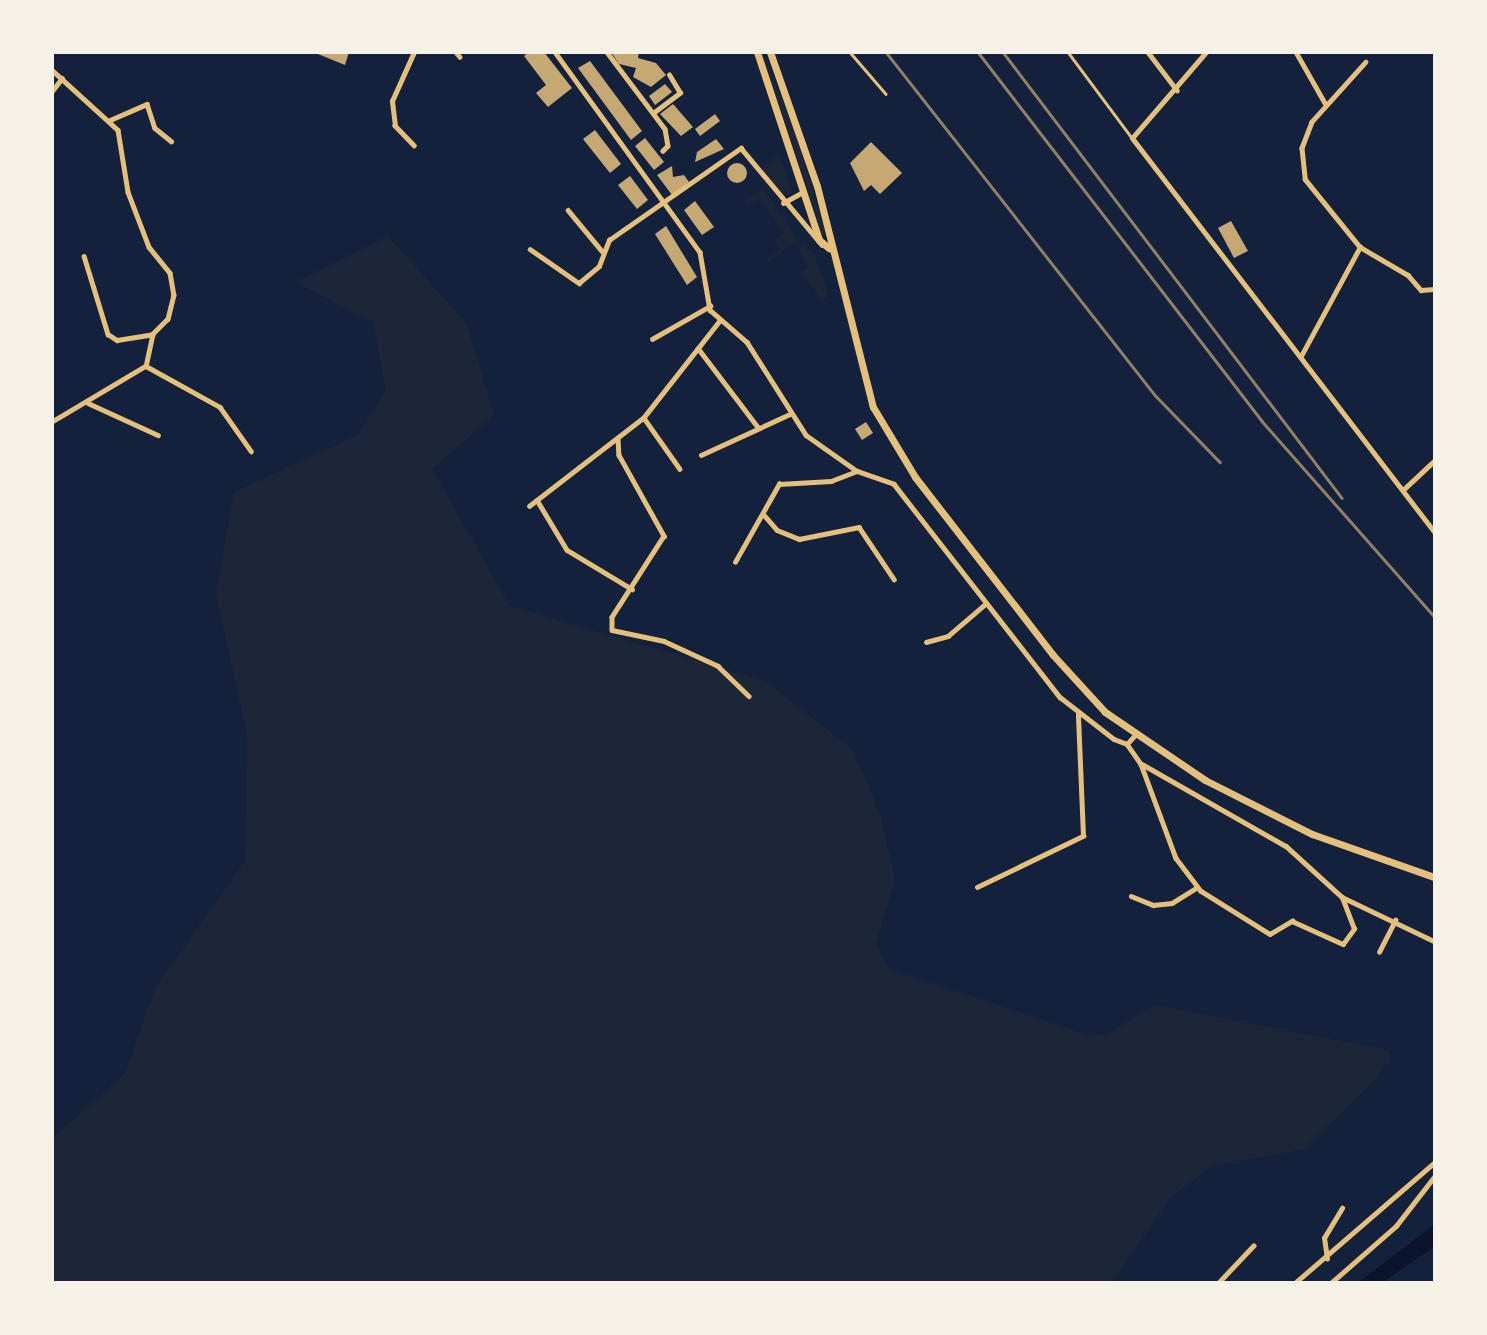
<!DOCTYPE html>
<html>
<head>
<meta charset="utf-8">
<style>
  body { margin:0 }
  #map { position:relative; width:1487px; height:1335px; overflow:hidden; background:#14213d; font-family:Signika,sans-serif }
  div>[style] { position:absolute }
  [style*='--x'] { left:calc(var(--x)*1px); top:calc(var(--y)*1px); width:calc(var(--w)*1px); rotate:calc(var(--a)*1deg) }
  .green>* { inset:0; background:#1d2539 }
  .water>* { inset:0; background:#0b132b }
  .building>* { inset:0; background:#c6a872 }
  .round { border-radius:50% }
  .service>* { height:2.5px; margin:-1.25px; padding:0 1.25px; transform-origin:1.25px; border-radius:1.25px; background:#e5c07b }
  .minor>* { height:4.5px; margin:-2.25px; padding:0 2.25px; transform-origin:2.25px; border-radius:2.25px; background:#e5c07b }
  .tertiary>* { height:5px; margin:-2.5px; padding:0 2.5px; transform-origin:2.5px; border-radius:2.5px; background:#e5c07b }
  .primary>* { height:7px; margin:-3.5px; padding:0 3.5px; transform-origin:3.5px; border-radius:3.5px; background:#e5c07b }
  .rail>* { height:2.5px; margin:-1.25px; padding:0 1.25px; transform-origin:1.25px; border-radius:1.25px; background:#918062 }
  span { translate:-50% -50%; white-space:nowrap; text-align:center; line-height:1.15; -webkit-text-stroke:7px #f6f1e7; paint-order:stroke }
  .frame { position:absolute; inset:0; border:54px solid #f6f1e7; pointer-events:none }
</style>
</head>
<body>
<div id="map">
  <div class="green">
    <i style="clip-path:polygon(762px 53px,791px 121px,827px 235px,823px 236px)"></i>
    <i style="clip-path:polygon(779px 155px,792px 191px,789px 194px,778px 192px,761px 168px)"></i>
    <i style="clip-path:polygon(763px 188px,798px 240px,755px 271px,780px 249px,775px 241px,784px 233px,759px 198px,749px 205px,746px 200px)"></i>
    <i style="clip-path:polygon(388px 236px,467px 324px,494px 415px,432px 469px,510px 606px,765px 681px,853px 750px,881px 817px,895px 879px,876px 943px,888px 969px,1090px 1036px,1108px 1034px,1154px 1005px,1388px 1050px,1391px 1058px,1371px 1084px,1304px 1149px,1212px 1166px,1171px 1197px,1112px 1282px,53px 1282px,52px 1139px,125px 1073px,155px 988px,245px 861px,247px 734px,216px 594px,234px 492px,358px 435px,386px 390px,373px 323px,296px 282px)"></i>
    <i style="clip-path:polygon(803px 244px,814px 254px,829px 296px,822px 300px,801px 273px,808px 267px,799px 250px)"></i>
  </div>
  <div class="water">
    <i style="clip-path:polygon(1434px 1225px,1434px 1247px,1383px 1282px,1359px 1282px)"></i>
  </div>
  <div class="building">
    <i style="clip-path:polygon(313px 52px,349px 52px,345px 65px)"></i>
    <i style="clip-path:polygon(529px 52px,544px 52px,572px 88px,548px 107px,536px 93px,546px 85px,524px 56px)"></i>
    <i style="clip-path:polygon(611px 52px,639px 52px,638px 58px,656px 63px,666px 75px,651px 87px,633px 77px,636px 68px,619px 64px)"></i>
    <i style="clip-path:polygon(590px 61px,642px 131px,631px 140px,578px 68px)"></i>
    <i style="clip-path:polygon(665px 84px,672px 92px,655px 105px,649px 96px)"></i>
    <i style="clip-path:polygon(673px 104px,693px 127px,681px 136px,660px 114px)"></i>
    <i style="clip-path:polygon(715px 114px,720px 121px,700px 136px,695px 129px)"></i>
    <i style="clip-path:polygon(595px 130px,621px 164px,610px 173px,583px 139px)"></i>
    <i style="clip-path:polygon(645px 138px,664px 162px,654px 170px,635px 146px)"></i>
    <i style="clip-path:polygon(716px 139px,724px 149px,695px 162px,697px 152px)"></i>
    <i style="clip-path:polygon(871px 142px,902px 173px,880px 194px,871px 185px,864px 191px,850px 163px)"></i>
    <i class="round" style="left:727px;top:163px;width:20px;height:20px"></i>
    <i style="clip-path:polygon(672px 166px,673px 177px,684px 175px,689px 182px,672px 195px,657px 175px)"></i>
    <i style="clip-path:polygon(630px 176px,648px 200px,637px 209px,618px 185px)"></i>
    <i style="clip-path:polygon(695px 201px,714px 227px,702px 235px,684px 210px)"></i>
    <i style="clip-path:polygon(1231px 221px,1248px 251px,1234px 258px,1218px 228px)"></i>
    <i style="clip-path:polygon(666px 226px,697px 277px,687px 285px,655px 234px)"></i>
    <i style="clip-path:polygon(866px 422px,873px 433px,862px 440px,855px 429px)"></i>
  </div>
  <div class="service">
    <i style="--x:850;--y:52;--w:55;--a:49.4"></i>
    <i style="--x:1068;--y:52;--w:107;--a:53.3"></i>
  </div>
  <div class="minor">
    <i style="--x:456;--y:52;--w:6;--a:51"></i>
    <i style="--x:555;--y:52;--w:247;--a:54.1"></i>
    <i style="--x:700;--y:252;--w:59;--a:80.2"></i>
    <i style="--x:710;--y:310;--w:49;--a:40.9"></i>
    <i style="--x:747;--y:342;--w:110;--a:57.6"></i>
    <i style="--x:806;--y:435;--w:62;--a:35.2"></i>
    <i style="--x:857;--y:471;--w:39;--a:19"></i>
    <i style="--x:894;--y:484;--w:270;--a:52.1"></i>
    <i style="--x:1060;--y:697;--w:68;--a:37.9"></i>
    <i style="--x:1114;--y:739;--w:14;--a:21"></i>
    <i style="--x:1127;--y:744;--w:12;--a:-48"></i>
    <i style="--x:607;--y:52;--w:96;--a:53"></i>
    <i style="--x:665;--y:129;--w:17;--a:80"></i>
    <i style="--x:668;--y:146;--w:7;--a:135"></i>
    <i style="--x:1148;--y:52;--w:48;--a:52.7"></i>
    <i style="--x:1296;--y:52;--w:59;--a:60.4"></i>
    <i style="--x:1366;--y:62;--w:81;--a:132"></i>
    <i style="--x:1312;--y:122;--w:28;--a:111"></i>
    <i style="--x:1302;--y:148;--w:31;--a:84"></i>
    <i style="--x:1305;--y:179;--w:87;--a:51"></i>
    <i style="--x:1360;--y:247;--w:56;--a:30.3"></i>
    <i style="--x:1408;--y:275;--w:20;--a:49"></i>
    <i style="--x:1421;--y:290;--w:13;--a:-4"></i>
    <i style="--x:52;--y:70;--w:89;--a:42.3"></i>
    <i style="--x:118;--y:130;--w:63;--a:80.8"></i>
    <i style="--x:128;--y:192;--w:59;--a:69.1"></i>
    <i style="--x:149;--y:247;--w:33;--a:51"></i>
    <i style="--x:170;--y:273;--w:22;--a:80"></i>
    <i style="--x:174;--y:295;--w:25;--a:104"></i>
    <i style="--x:168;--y:319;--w:21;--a:135"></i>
    <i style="--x:153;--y:334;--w:33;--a:102"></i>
    <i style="--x:146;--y:366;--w:109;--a:149.2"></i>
    <i style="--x:52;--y:91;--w:16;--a:-52"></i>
    <i style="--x:653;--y:113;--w:34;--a:-37"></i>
    <i style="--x:680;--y:93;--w:21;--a:-121"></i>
    <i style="--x:110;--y:120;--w:40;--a:-23.4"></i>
    <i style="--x:147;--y:104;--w:25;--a:72"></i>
    <i style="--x:155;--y:128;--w:21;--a:39"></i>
    <i style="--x:414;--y:146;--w:28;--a:-134"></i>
    <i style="--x:395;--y:126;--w:25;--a:-97"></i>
    <i style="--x:392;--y:101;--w:54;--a:-65.8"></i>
    <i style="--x:783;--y:203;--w:23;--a:-29"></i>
    <i style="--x:568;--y:210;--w:53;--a:50.3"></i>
    <i style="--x:530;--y:249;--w:60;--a:34.8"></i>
    <i style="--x:579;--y:283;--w:26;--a:-40"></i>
    <i style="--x:599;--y:266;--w:28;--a:-69"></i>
    <i style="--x:609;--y:240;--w:161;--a:-34.9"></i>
    <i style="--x:741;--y:148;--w:126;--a:50.1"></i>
    <i style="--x:84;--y:256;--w:82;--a:72.9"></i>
    <i style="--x:108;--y:334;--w:11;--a:34"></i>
    <i style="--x:117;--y:340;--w:36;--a:-9"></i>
    <i style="--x:652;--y:339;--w:67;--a:-29.6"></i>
    <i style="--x:698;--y:348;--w:99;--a:52.8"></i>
    <i style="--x:1301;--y:356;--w:124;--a:-61.6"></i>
    <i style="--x:146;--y:366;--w:85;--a:29"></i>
    <i style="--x:220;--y:407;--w:54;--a:54.8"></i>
    <i style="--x:88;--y:403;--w:77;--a:24.6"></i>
    <i style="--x:644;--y:418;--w:62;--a:54.8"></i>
    <i style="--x:618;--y:438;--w:17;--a:87"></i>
    <i style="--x:619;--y:455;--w:93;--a:60.9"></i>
    <i style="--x:664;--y:536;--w:96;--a:122.7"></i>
    <i style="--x:612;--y:617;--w:13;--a:90"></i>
    <i style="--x:612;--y:630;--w:53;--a:11.9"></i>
    <i style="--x:664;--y:641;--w:60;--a:24.8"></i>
    <i style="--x:718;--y:666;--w:43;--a:44.1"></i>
    <i style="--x:701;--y:455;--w:98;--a:-24.7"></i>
    <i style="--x:1403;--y:490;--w:42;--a:-43.1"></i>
    <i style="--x:537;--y:500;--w:58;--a:59"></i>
    <i style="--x:567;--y:550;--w:76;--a:31"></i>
    <i style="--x:529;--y:506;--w:145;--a:-37.7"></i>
    <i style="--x:644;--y:417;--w:123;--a:-51.9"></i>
    <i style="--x:765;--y:516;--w:18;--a:49"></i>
    <i style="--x:777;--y:530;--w:24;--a:22"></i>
    <i style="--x:799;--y:539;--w:61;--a:-11.3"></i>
    <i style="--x:859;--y:527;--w:63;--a:56.1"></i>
    <i style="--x:735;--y:562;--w:90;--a:-60.6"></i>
    <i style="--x:779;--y:484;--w:52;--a:-3.3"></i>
    <i style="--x:831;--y:481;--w:28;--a:-21"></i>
    <i style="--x:926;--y:642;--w:23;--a:-15"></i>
    <i style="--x:948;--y:636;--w:48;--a:-40.7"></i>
    <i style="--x:1127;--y:744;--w:24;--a:55"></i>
    <i style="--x:1141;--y:764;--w:100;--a:69.6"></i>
    <i style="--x:1176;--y:858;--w:41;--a:52.9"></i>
    <i style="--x:1201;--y:891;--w:81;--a:31.9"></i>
    <i style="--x:1270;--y:934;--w:26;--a:-31"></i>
    <i style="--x:1292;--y:921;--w:56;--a:24.3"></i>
    <i style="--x:1343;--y:944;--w:19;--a:-54"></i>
    <i style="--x:1354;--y:929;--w:34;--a:-111"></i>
    <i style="--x:1142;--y:764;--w:166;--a:29.7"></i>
    <i style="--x:1286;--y:846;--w:76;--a:42.3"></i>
    <i style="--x:1342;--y:897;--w:102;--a:25.6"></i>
    <i style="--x:977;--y:887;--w:118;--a:-25.7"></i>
    <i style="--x:1083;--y:836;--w:121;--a:-92.4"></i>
    <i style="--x:1131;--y:896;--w:24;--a:22"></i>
    <i style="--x:1153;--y:905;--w:19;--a:-6"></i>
    <i style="--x:1172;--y:903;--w:28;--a:-32"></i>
    <i style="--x:1379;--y:952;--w:36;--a:-63"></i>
    <i style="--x:1327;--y:1259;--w:21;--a:-98"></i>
    <i style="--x:1324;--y:1238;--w:35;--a:-59"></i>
    <i style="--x:1219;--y:1282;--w:50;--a:-46.6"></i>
    <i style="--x:1296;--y:1282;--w:182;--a:-40.8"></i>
    <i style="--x:1332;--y:1282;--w:85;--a:-41.2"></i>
    <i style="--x:1396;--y:1226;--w:62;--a:-52.2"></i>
  </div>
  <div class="tertiary">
    <i style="--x:1206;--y:52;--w:113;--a:130.7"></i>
    <i style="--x:1132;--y:138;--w:496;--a:52.5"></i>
  </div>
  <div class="primary">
    <i style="--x:757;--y:52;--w:198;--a:71.7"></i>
    <i style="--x:819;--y:240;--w:13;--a:39"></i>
    <i style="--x:770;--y:52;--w:142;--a:70.7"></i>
    <i style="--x:817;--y:186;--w:228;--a:75.8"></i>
    <i style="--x:873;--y:407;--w:82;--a:59"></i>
    <i style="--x:915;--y:477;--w:225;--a:52.2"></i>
    <i style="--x:1053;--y:655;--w:77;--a:47.6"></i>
    <i style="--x:1105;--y:712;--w:121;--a:34.2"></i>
    <i style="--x:1205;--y:780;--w:120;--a:26.8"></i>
    <i style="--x:1312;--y:834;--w:129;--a:19.4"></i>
  </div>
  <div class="rail">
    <i style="--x:886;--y:52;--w:437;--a:51.9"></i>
    <i style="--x:1156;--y:396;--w:92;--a:45.9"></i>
    <i style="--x:978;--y:52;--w:466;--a:52.4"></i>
    <i style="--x:1262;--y:421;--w:260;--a:48.6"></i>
    <i style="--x:1003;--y:52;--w:560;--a:52.76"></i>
  </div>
  <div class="frame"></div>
</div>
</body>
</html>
